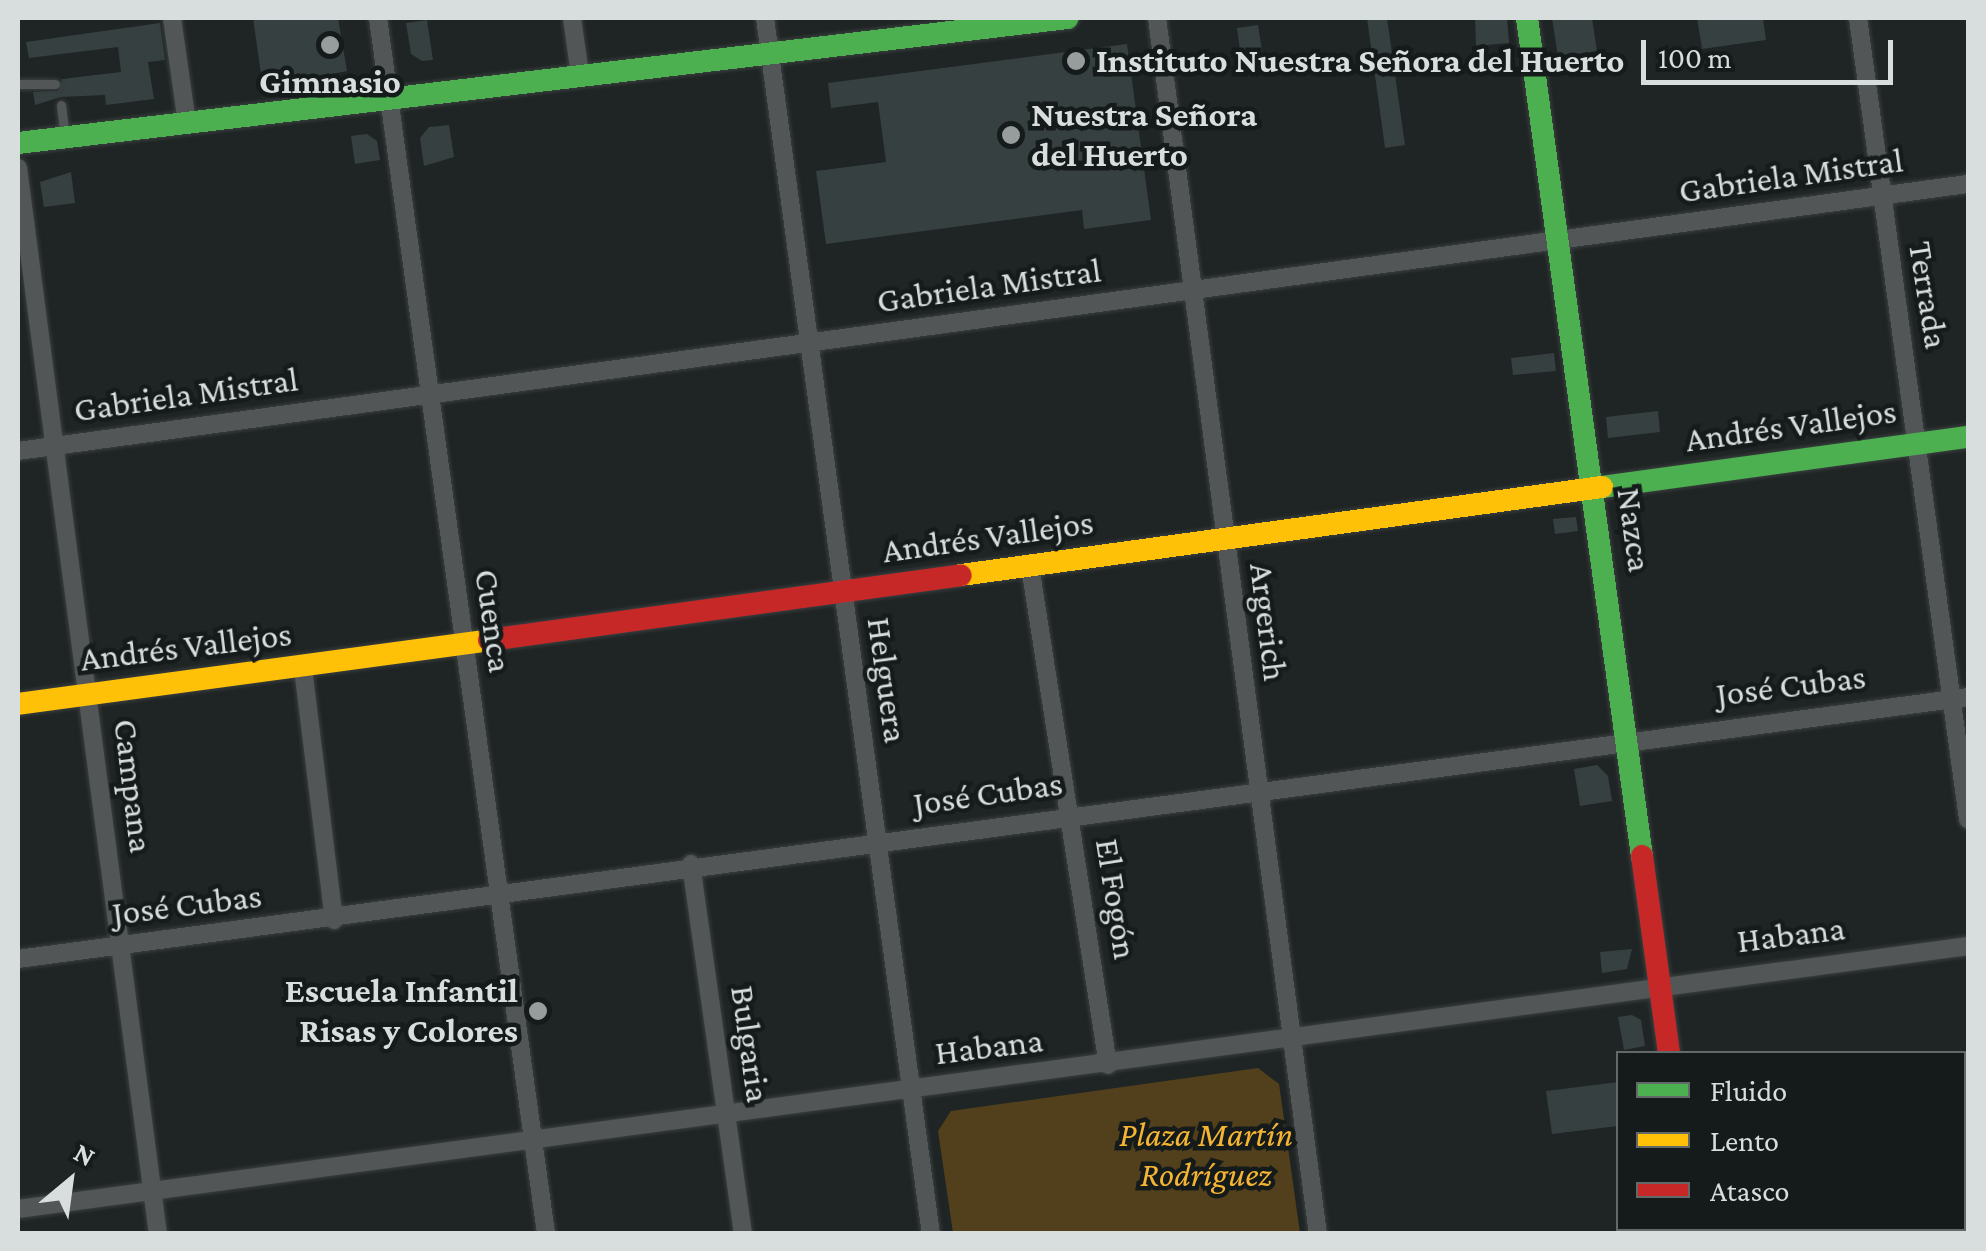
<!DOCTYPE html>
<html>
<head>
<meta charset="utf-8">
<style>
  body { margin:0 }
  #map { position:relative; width:1986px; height:1251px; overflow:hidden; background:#1f2424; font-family:"Crimson Pro",serif }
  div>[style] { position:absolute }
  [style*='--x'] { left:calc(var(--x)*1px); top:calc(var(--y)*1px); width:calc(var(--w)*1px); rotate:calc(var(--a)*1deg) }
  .green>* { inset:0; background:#52401c }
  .building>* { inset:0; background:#364041 }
  .roads { filter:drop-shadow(0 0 2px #3a3f3f) drop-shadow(0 0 2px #3a3f3f) }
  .lane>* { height:9px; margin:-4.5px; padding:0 4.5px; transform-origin:4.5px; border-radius:4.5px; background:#535656 }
  .street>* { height:18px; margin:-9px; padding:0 9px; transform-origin:9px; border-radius:9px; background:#535656 }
  .fast>* { height:22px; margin:-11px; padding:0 11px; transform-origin:11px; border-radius:11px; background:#4caf50 }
  .slow>* { height:22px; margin:-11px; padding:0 11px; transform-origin:11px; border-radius:11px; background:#ffc107 }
  .jam>* { height:22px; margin:-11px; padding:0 11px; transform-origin:11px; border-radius:11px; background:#c62828 }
  .dots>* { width:28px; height:28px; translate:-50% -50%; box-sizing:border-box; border:5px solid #151b1b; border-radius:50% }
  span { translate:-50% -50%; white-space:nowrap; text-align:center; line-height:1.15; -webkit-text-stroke:9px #151b1b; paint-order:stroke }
  .poi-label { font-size:35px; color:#d8dddd; font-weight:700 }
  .left { translate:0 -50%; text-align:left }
  .right { translate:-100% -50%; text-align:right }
  .street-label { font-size:35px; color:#d8dddd }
  .park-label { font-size:35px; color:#f5b533; font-style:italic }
  .frame { position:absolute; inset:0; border:20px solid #d8dddd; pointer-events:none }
  .legend { position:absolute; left:1616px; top:1051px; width:350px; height:180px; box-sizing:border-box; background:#151b1b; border:2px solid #636969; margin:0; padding:12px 18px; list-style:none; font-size:30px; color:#d8dddd }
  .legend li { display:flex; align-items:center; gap:20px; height:50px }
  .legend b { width:50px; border:2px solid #636969 }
  .north { position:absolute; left:20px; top:1131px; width:100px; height:100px; -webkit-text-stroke:8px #151b1b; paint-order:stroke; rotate:29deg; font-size:28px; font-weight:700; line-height:40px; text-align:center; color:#d8dddd }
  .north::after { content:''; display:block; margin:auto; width:35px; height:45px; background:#d8dddd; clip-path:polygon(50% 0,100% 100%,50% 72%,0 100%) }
  .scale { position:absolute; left:1641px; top:40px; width:252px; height:45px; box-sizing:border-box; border:5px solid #d8dddd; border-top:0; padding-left:12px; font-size:30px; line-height:35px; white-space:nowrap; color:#d8dddd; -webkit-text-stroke:8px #151b1b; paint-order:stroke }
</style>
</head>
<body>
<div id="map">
  <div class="green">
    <i style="clip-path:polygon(1258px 1068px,1279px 1084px,1300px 1233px,953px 1233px,938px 1131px,951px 1111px)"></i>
  </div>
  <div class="building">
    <i style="clip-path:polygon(253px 18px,338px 18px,347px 71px,263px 88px)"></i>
    <i style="clip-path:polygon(1367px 18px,1387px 18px,1405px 145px,1385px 148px)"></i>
    <i style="clip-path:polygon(1475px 18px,1507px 18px,1509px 43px,1476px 46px)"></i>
    <i style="clip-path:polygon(1552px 18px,1592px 18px,1597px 51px,1558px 57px)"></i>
    <i style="clip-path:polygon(1697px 18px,1763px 18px,1766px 40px,1702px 49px)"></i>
    <i style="clip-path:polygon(427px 20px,433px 60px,422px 61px,411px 54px,406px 23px)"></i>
    <i style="clip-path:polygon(160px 23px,165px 60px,148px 62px,154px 99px,106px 105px,105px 95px,61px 97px,35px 105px,33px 92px,58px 91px,62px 79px,121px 72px,118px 47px,29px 58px,26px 42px)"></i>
    <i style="clip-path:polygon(1258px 25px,1265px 70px,1243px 73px,1237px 28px)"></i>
    <i style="clip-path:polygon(1127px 44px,1151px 220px,1084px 229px,1082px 210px,826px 244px,816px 171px,886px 162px,878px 102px,831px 108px,828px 83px)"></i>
    <i style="clip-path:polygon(449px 125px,454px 157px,424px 166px,420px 138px,429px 127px)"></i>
    <i style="clip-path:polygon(367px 134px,377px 141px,380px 160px,355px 164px,351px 136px)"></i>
    <i style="clip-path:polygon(71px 172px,75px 203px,44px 207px,40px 182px)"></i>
    <i style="clip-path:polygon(1554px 353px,1556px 371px,1513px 375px,1511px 358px)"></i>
    <i style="clip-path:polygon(1658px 411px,1660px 432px,1608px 438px,1606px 417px)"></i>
    <i style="clip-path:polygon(1576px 517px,1578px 531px,1555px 534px,1553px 519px)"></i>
    <i style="clip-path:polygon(1597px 765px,1608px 776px,1612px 801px,1580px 806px,1574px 769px)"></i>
    <i style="clip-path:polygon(1632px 949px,1627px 969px,1602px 973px,1600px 952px)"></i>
    <i style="clip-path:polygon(1632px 1015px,1641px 1020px,1645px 1046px,1624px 1050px,1618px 1017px)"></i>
    <i style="clip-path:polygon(1618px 1082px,1618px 1126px,1552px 1134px,1546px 1091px)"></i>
  </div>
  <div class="roads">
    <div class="lane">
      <i style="--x:18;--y:84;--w:37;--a:0"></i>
      <i style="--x:61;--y:105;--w:32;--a:83"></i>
    </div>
    <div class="street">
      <i style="--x:172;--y:18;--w:106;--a:81.9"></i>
      <i style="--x:378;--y:18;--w:1228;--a:82.13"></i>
      <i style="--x:572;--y:18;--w:58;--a:82"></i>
      <i style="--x:765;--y:18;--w:1227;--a:82.23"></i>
      <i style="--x:1157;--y:18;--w:1227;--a:82.46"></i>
      <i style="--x:1858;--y:18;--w:809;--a:82.18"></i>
      <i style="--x:18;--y:168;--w:1075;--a:82.52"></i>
      <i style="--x:18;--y:451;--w:1968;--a:-7.8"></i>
      <i style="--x:1030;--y:566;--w:505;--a:81.12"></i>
      <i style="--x:303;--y:668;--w:254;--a:83"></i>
      <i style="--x:691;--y:864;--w:374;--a:82"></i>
      <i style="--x:18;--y:959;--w:1968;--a:-7.65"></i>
      <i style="--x:1964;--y:1202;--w:4;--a:-14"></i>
      <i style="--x:18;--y:1209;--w:1968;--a:-7.68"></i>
      <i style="--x:1697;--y:1234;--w:42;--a:-8.1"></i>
    </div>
    <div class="fast">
      <i style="--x:1527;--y:18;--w:846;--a:82.19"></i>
      <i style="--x:18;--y:143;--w:1057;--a:-6.79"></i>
      <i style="--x:1602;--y:487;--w:369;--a:-7.8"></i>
      <i style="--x:1693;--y:1228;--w:6;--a:81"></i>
    </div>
    <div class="slow">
      <i style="--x:961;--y:575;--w:647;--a:-7.82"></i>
      <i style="--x:18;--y:704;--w:475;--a:-7.7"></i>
    </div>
    <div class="jam">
      <i style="--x:489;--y:640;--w:476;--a:-7.8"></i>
      <i style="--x:1642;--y:856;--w:200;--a:82.2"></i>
    </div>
  </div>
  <div class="dots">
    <i style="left:330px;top:45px;background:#979c9c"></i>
    <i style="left:1076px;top:61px;background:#979c9c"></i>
    <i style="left:1011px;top:135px;background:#979c9c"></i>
    <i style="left:538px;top:1011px;background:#979c9c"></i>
  </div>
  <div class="poi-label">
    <span class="left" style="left:1096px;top:61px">Instituto Nuestra Señora del Huerto</span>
    <span style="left:330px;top:82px">Gimnasio</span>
    <span class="left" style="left:1031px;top:135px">Nuestra Señora<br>del Huerto</span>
    <span class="right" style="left:518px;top:1011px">Escuela Infantil<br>Risas y Colores</span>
  </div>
  <div class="street-label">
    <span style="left:1791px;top:176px;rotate:-8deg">Gabriela Mistral</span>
    <span style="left:989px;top:286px;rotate:-8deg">Gabriela Mistral</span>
    <span style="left:1928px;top:295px;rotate:81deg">Terrada</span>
    <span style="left:186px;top:395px;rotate:-8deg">Gabriela Mistral</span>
    <span style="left:1791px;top:426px;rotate:-8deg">Andrés Vallejos</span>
    <span style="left:1634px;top:530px;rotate:82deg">Nazca</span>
    <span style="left:988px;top:537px;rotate:-8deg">Andrés Vallejos</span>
    <span style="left:493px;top:621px;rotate:82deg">Cuenca</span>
    <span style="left:1268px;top:622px;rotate:83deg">Argerich</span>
    <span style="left:186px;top:647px;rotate:-7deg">Andrés Vallejos</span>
    <span style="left:887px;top:680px;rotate:82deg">Helguera</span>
    <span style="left:1791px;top:686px;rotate:-7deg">José Cubas</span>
    <span style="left:133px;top:786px;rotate:83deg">Campana</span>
    <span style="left:988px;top:794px;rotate:-8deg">José Cubas</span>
    <span style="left:1116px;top:899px;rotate:81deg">El Fogón</span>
    <span style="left:187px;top:905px;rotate:-7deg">José Cubas</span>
    <span style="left:1791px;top:935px;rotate:-7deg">Habana</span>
    <span style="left:750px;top:1044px;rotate:82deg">Bulgaria</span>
    <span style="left:989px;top:1047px;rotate:-7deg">Habana</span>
  </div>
  <div class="park-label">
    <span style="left:1206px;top:1155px">Plaza Martín<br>Rodríguez</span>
  </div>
  <div class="frame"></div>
  <ul class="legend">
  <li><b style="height:12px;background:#4caf50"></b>Fluido</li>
  <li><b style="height:12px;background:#ffc107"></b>Lento</li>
  <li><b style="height:12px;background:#c62828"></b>Atasco</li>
  </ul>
  <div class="north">N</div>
  <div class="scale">100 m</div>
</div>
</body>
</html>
